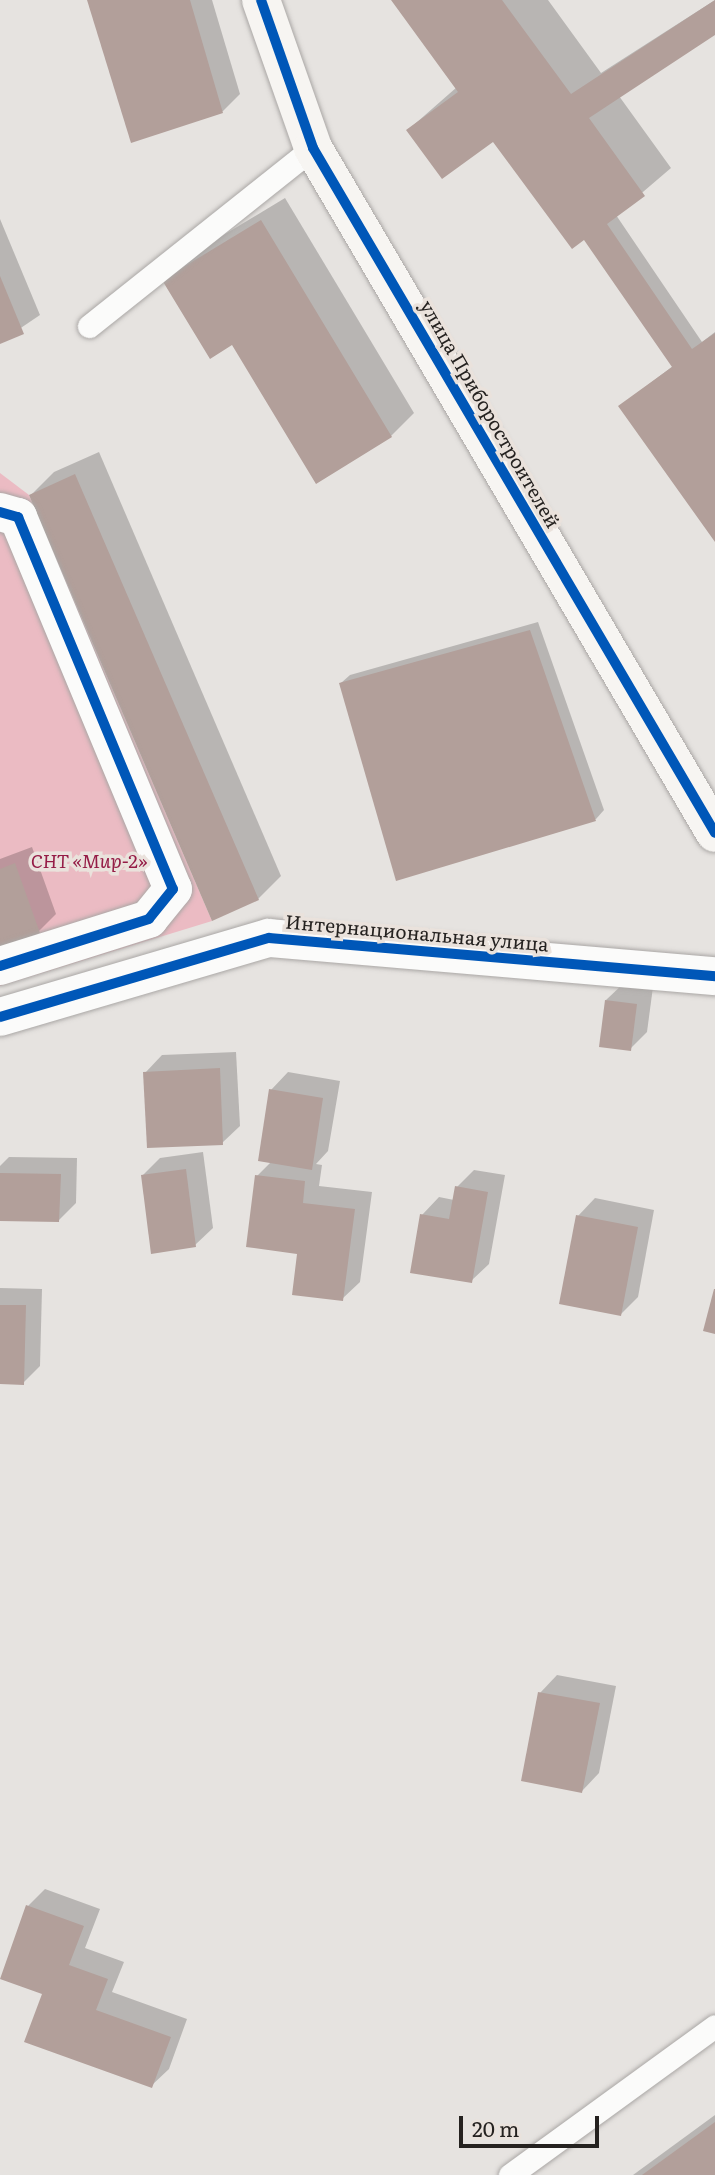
<!DOCTYPE html>
<html>
<head>
<meta charset="utf-8">
<style>
  body { margin:0 }
  #map { position:relative; width:715px; height:2175px; overflow:hidden; background:#e6e3e0; font-family:Literata,serif }
  div>[style] { position:absolute }
  [style*='--x'] { left:calc(var(--x)*1px); top:calc(var(--y)*1px); width:calc(var(--w)*1px); rotate:calc(var(--a)*1deg) }
  .green>* { inset:0; background:#ebbbc3 }
  .shadow>* { inset:0; background:#0003 }
  .building>* { inset:0; background:#b29f9a }
  .roads { filter:drop-shadow(0 0 2px #aaa7a5) drop-shadow(0 0 2px #aaa7a5) }
  .lane>* { height:23px; margin:-11.5px; padding:0 11.5px; transform-origin:11.5px; border-radius:11.5px; background:#fbfbfa }
  .street>* { height:38px; margin:-19px; padding:0 19px; transform-origin:19px; border-radius:19px; background:#fbfbfa }
  .secondary>* { height:38px; margin:-19px; padding:0 19px; transform-origin:19px; border-radius:19px; background:#f7f5f2 }
  .cycleway>* { height:10px; margin:-5px; padding:0 5px; transform-origin:5px; border-radius:5px; background:#0057b8 }
  span { translate:-50% -50%; white-space:nowrap; text-align:center; line-height:1.15; -webkit-text-stroke:7px #eae2dc; paint-order:stroke }
  .street-label { font-size:19px; color:#252220 }
  .park-label { font-size:19px; color:#951c46; font-style:italic }
  .scale { position:absolute; left:459px; top:2116px; width:140px; height:32px; box-sizing:border-box; border:4px solid #252220; border-top:0; padding-left:9px; font-size:21px; line-height:24px; white-space:nowrap; color:#252220; -webkit-text-stroke:5px #eae2dc; paint-order:stroke }
</style>
</head>
<body>
<div id="map">
  <div class="green">
    <i style="clip-path:polygon(0 473px,29px 495px,212px 921px,0 986px)"></i>
  </div>
  <div class="shadow">
    <i style="clip-path:polygon(88px 0,212px 0,240px 94px,223px 111px,133px 141px)"></i>
    <i style="clip-path:polygon(393px 0,548px 0,601px 73px,715px 0,715px 33px,619px 96px,671px 168px,616px 215px,702px 342px,715px 332px,715px 539px,620px 406px,673px 366px,584px 238px,494px 139px,408px 130px,457px 87px)"></i>
    <i style="clip-path:polygon(285px 198px,414px 413px,391px 436px,164px 280px,187px 257px)"></i>
    <i style="clip-path:polygon(0 219px,40px 315px,0 342px)"></i>
    <i style="clip-path:polygon(99px 452px,281px 876px,258px 899px,31px 495px,54px 472px)"></i>
    <i style="clip-path:polygon(538px 622px,604px 810px,596px 819px,397px 879px,341px 683px,350px 675px)"></i>
    <i style="clip-path:polygon(32px 847px,56px 914px,39px 931px,0 946px,0 859px)"></i>
    <i style="clip-path:polygon(624px 983px,653px 987px,647px 1032px,630px 1049px,606px 1000px)"></i>
    <i style="clip-path:polygon(236px 1052px,240px 1126px,222px 1143px,145px 1073px,162px 1055px)"></i>
    <i style="clip-path:polygon(288px 1072px,340px 1081px,328px 1151px,316px 1164px,322px 1165px,319px 1186px,372px 1192px,360px 1282px,342px 1299px,299px 1252px,257px 1176px,271px 1162px,271px 1090px)"></i>
    <i style="clip-path:polygon(203px 1152px,213px 1228px,195px 1245px,143px 1175px,160px 1158px)"></i>
    <i style="clip-path:polygon(9px 1157px,77px 1158px,76px 1203px,59px 1220px,0 1219px,0 1166px)"></i>
    <i style="clip-path:polygon(474px 1170px,505px 1175px,489px 1264px,471px 1281px,422px 1215px,439px 1197px,454px 1200px,457px 1187px)"></i>
    <i style="clip-path:polygon(595px 1198px,654px 1210px,638px 1297px,621px 1314px,578px 1216px)"></i>
    <i style="clip-path:polygon(0 1288px,42px 1289px,40px 1366px,23px 1383px,0 1382px)"></i>
    <i style="clip-path:polygon(557px 1675px,616px 1686px,599px 1773px,582px 1791px,540px 1693px)"></i>
    <i style="clip-path:polygon(45px 1889px,100px 1909px,85px 1948px,124px 1962px,112px 1992px,187px 2019px,169px 2069px,151px 2086px,44px 1993px,28px 1906px)"></i>
    <i style="clip-path:polygon(715px 2115px,715px 2175px,633px 2175px)"></i>
  </div>
  <div class="building">
    <i style="clip-path:polygon(87px 0,190px 0,223px 113px,131px 143px)"></i>
    <i style="clip-path:polygon(391px 0,502px 0,571px 94px,715px 0,715px 35px,589px 118px,645px 196px,607px 224px,692px 349px,715px 333px,715px 542px,618px 406px,672px 367px,584px 240px,572px 249px,493px 142px,442px 179px,406px 130px,458px 92px)"></i>
    <i style="clip-path:polygon(261px 220px,392px 437px,316px 484px,232px 345px,210px 359px,162px 280px)"></i>
    <i style="clip-path:polygon(0 276px,24px 334px,0 344px)"></i>
    <i style="clip-path:polygon(75px 474px,259px 900px,212px 921px,29px 495px)"></i>
    <i style="clip-path:polygon(530px 630px,596px 821px,396px 881px,339px 683px)"></i>
    <i style="clip-path:polygon(15px 863px,40px 933px,0 948px,0 869px)"></i>
    <i style="clip-path:polygon(605px 1000px,637px 1004px,631px 1051px,599px 1047px)"></i>
    <i style="clip-path:polygon(220px 1068px,223px 1145px,147px 1148px,143px 1072px)"></i>
    <i style="clip-path:polygon(269px 1089px,323px 1098px,312px 1170px,258px 1161px)"></i>
    <i style="clip-path:polygon(186px 1169px,196px 1247px,151px 1254px,141px 1175px)"></i>
    <i style="clip-path:polygon(0 1173px,61px 1174px,59px 1222px,0 1221px)"></i>
    <i style="clip-path:polygon(255px 1175px,305px 1181px,303px 1203px,355px 1209px,343px 1301px,292px 1295px,297px 1254px,246px 1247px)"></i>
    <i style="clip-path:polygon(455px 1186px,488px 1192px,472px 1283px,410px 1273px,420px 1214px,449px 1219px)"></i>
    <i style="clip-path:polygon(576px 1215px,638px 1227px,621px 1316px,559px 1304px)"></i>
    <i style="clip-path:polygon(714px 1289px,715px 1289px,715px 1334px,703px 1331px)"></i>
    <i style="clip-path:polygon(0 1305px,26px 1305px,24px 1385px,0 1384px)"></i>
    <i style="clip-path:polygon(538px 1692px,600px 1703px,582px 1793px,521px 1781px)"></i>
    <i style="clip-path:polygon(26px 1905px,84px 1926px,69px 1965px,108px 1979px,96px 2010px,171px 2037px,152px 2088px,24px 2042px,42px 1994px,0 1979px)"></i>
    <i style="clip-path:polygon(715px 2122px,715px 2175px,642px 2175px)"></i>
  </div>
  <div class="roads">
    <div class="lane">
      <i style="--x:89;--y:326;--w:286;--a:-38.5"></i>
      <i style="--x:510;--y:2175;--w:253;--a:-36"></i>
    </div>
    <div class="street">
      <i style="--x:0;--y:512;--w:19;--a:16"></i>
      <i style="--x:18;--y:517;--w:403;--a:67.4"></i>
      <i style="--x:173;--y:889;--w:38;--a:129"></i>
      <i style="--x:149;--y:919;--w:156;--a:162.5"></i>
      <i style="--x:0;--y:1017;--w:280;--a:-16.4"></i>
      <i style="--x:269;--y:938;--w:448;--a:4.9"></i>
    </div>
    <div class="secondary">
      <i style="--x:261;--y:0;--w:157;--a:70.6"></i>
      <i style="--x:313;--y:148;--w:794;--a:59.59"></i>
    </div>
  </div>
  <div class="cycleway">
    <i style="--x:261;--y:0;--w:157;--a:70.6"></i>
    <i style="--x:313;--y:148;--w:794;--a:59.59"></i>
    <i style="--x:0;--y:512;--w:19;--a:16"></i>
    <i style="--x:18;--y:517;--w:403;--a:67.4"></i>
    <i style="--x:173;--y:889;--w:38;--a:129"></i>
    <i style="--x:149;--y:919;--w:156;--a:162.5"></i>
    <i style="--x:0;--y:1017;--w:280;--a:-16.4"></i>
    <i style="--x:269;--y:938;--w:448;--a:4.9"></i>
  </div>
  <div class="street-label">
    <span style="left:490px;top:414px;rotate:60deg">улица Приборостроителей</span>
    <span style="left:417px;top:933px;rotate:5deg">Интернациональная улица</span>
  </div>
  <div class="park-label">
    <span style="left:89px;top:861px">СНТ «Мир-2»</span>
  </div>
  <div class="scale">20 m</div>
</div>
</body>
</html>
